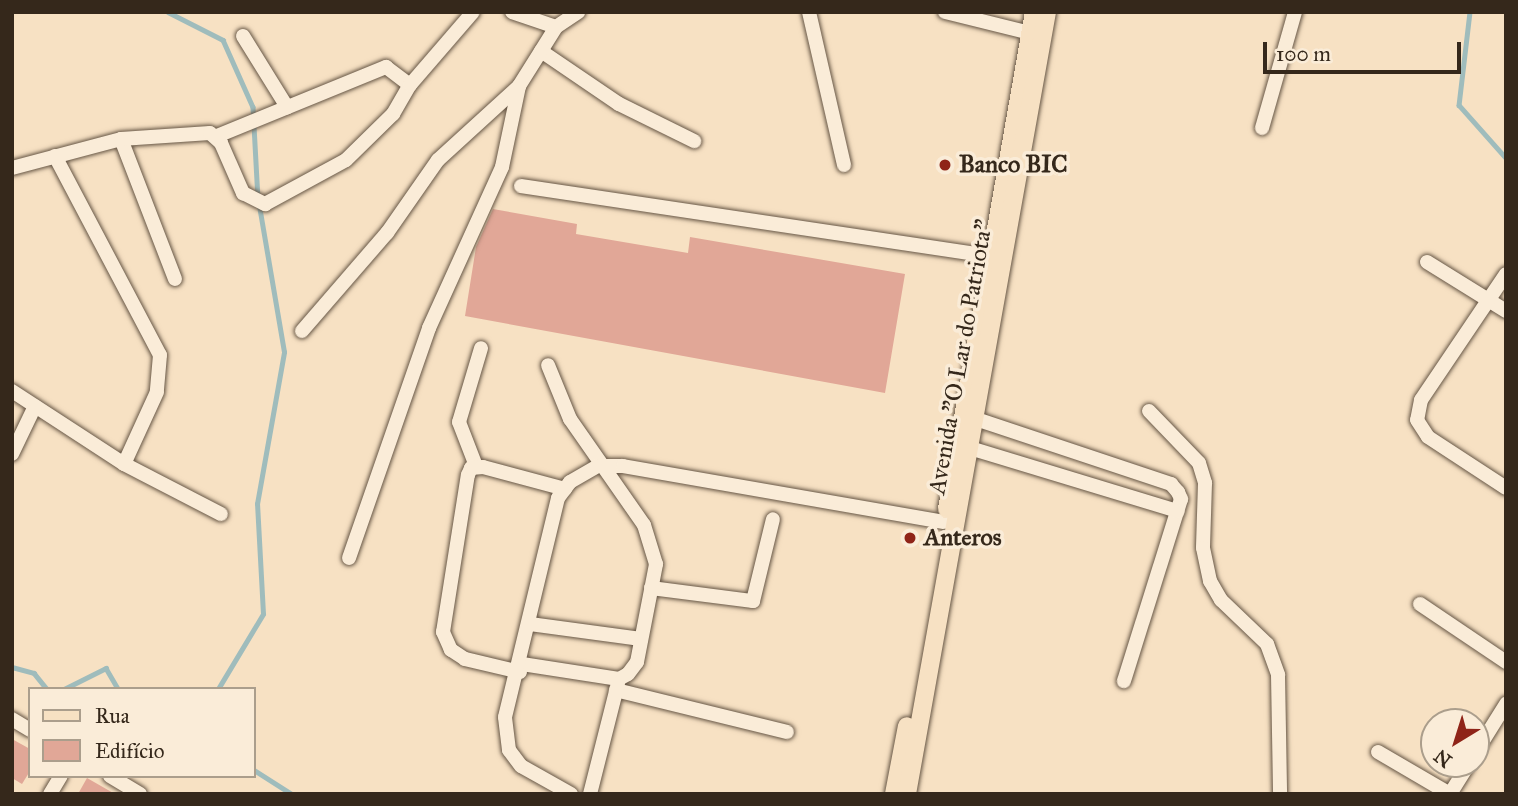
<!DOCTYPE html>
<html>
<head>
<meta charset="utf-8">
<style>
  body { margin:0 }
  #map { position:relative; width:1518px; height:806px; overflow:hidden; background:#f7e1c3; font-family:"IM FELL Great Primer",serif }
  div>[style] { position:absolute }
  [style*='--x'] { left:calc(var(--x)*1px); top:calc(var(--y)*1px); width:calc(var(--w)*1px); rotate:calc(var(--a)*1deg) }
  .stream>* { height:4.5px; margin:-2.25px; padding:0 2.25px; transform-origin:2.25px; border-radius:2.25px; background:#9fbcbc }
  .building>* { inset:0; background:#e1a797 }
  .roads { filter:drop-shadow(0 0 2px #665645) drop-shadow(0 0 2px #665645) }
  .minor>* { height:14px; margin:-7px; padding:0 7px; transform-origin:7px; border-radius:7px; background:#faecd8 }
  .major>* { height:18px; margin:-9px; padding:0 9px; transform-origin:9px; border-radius:9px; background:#f7e1c3 }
  .dots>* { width:19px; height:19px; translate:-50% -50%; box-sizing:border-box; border:4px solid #faecd8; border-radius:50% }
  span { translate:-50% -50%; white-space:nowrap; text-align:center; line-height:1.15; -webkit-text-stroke:7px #faecd8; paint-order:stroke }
  .poi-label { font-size:24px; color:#35281b; font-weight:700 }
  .left { translate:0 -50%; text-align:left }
  .street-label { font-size:24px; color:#35281b }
  .frame { position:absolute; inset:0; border:14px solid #35281b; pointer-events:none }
  .legend { position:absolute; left:28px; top:687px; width:228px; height:91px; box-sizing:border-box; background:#faecd8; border:2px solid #ab9e8c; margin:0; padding:9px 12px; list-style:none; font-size:21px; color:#35281b }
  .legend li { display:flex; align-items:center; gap:14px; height:35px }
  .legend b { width:35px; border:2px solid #ab9e8c }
  .north { position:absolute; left:1420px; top:708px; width:70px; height:70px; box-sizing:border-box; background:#faecd8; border:2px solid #ab9e8c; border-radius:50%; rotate:218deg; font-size:19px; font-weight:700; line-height:28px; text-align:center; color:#35281b }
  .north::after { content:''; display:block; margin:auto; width:24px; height:32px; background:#8f2418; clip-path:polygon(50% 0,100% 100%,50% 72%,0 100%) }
  .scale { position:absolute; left:1263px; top:42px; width:198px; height:32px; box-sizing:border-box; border:4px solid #35281b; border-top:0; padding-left:9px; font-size:21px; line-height:24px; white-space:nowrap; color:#35281b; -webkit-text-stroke:5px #faecd8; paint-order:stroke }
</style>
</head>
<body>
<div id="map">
  <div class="stream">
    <i style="--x:168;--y:12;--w:62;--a:27"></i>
    <i style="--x:223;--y:40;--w:73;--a:65.9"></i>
    <i style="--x:253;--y:107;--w:91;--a:86.9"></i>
    <i style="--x:1470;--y:12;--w:94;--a:96.7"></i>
    <i style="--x:1459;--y:105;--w:71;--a:48.4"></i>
    <i style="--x:12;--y:667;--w:23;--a:15"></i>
    <i style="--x:34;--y:673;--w:21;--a:51"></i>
    <i style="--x:64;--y:689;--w:47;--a:-26.6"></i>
    <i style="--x:106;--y:668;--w:24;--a:60"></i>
    <i style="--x:218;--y:689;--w:87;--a:-59"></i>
    <i style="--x:263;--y:614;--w:110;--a:-93.1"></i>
    <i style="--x:257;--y:504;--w:154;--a:-79.9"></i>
    <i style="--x:284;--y:352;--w:148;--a:-99.7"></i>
    <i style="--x:254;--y:770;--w:45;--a:32.3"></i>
  </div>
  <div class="building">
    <i style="clip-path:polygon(493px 209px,577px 224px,576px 234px,688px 253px,690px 237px,905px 274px,885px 393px,465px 316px,476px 247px)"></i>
    <i style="clip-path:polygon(12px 739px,30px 749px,30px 771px,22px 784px,12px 778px)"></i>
    <i style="clip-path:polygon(87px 778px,115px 794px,78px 794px)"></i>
  </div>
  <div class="roads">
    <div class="minor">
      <i style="--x:512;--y:12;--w:46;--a:18.8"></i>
      <i style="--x:809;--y:12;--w:157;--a:77.1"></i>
      <i style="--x:945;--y:12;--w:88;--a:13.9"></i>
      <i style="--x:243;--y:36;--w:84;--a:58.2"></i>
      <i style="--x:541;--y:51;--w:94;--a:34.2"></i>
      <i style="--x:619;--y:104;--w:84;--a:26.3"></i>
      <i style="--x:1262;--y:128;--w:121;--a:-74.1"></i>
      <i style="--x:217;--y:136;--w:183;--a:-22.2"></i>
      <i style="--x:386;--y:67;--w:30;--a:37"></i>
      <i style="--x:121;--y:139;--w:150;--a:68.9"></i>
      <i style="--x:55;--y:156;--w:225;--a:62.2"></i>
      <i style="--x:160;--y:355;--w:37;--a:95"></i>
      <i style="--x:157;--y:392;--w:79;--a:114.6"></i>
      <i style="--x:12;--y:168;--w:113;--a:-14.9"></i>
      <i style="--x:121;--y:139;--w:89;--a:-3.9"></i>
      <i style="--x:210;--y:133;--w:15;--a:42"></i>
      <i style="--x:221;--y:143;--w:55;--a:66.3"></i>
      <i style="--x:243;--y:193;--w:25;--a:27"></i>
      <i style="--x:265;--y:204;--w:92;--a:-28.5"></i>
      <i style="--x:346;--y:160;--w:66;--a:-44.4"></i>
      <i style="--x:393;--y:114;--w:34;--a:-60"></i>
      <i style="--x:410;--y:85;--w:96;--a:-49.2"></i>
      <i style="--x:521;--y:186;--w:475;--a:8.5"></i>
      <i style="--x:1427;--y:262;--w:93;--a:31.8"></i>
      <i style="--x:1506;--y:274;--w:152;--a:124"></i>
      <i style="--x:1421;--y:400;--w:20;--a:101"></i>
      <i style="--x:1417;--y:420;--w:20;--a:57"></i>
      <i style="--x:1428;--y:437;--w:93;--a:33.2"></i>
      <i style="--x:302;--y:331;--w:130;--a:-49.1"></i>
      <i style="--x:387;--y:233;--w:89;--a:-55.1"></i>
      <i style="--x:438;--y:160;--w:110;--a:-42.4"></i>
      <i style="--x:519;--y:86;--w:70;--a:-57.9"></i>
      <i style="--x:556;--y:27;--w:27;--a:-34"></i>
      <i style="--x:12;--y:391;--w:134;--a:33.1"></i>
      <i style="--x:124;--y:464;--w:109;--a:27.3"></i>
      <i style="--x:1149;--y:411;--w:72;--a:46.1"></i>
      <i style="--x:1199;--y:463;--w:21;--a:73"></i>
      <i style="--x:1205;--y:483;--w:65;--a:91.8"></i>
      <i style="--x:1203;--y:548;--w:34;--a:78"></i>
      <i style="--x:1210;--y:581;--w:22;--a:60"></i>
      <i style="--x:1221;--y:600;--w:64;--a:43.7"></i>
      <i style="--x:1267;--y:644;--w:33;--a:70"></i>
      <i style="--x:1278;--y:675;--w:119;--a:89"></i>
      <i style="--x:976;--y:419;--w:206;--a:18.4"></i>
      <i style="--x:1171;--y:484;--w:11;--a:49"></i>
      <i style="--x:1178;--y:492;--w:8;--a:67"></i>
      <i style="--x:1181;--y:499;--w:191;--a:107.4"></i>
      <i style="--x:970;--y:448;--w:217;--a:16.9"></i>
      <i style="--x:12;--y:454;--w:53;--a:-64.4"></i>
      <i style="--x:476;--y:466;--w:47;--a:-111.1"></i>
      <i style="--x:459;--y:422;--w:77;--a:-73.4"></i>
      <i style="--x:349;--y:558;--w:244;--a:-70.8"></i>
      <i style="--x:429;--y:328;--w:177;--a:-65.6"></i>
      <i style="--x:502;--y:167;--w:83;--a:-78.1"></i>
      <i style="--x:651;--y:588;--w:103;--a:7.3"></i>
      <i style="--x:753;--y:601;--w:84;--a:-76.3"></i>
      <i style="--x:1420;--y:604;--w:104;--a:34"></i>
      <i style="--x:530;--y:624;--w:112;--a:7.7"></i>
      <i style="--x:522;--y:664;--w:98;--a:8.8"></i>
      <i style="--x:619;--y:679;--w:10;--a:-29"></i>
      <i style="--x:628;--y:674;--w:15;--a:-53"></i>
      <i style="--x:637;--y:662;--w:100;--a:-79"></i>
      <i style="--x:656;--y:564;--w:41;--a:-107.1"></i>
      <i style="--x:644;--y:525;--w:129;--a:-124.9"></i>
      <i style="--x:570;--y:419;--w:58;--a:-112.2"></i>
      <i style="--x:520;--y:672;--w:57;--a:-166.7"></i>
      <i style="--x:465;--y:659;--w:17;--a:-147"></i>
      <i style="--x:451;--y:650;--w:20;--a:-114"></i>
      <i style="--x:443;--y:632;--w:159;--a:-81"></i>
      <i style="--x:468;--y:475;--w:8;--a:-67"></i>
      <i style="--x:471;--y:468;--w:12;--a:-5"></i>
      <i style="--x:483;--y:467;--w:85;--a:15"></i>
      <i style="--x:616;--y:690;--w:176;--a:13.8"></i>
      <i style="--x:12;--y:719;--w:21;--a:31"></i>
      <i style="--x:1378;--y:752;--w:83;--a:30.3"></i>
      <i style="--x:1476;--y:752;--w:57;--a:-58"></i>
      <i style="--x:110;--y:776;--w:35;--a:31"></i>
      <i style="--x:50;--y:794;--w:21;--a:-59"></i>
      <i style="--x:571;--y:794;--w:57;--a:-150.8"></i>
      <i style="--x:521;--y:766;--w:20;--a:-127"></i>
      <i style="--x:509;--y:750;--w:33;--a:-97"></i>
      <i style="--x:505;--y:717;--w:225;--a:-76.4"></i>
      <i style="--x:558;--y:498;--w:20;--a:-53"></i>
      <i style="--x:570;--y:482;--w:32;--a:-30"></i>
      <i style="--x:598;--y:466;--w:25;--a:0"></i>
      <i style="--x:623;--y:466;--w:326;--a:9.9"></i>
      <i style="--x:590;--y:794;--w:114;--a:-75.8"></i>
      <i style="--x:1450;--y:794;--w:36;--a:-58"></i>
    </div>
    <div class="major">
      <i style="--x:947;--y:509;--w:505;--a:-80.07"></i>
      <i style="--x:894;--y:794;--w:69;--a:-79.2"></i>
      <i style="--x:907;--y:794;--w:794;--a:-79.85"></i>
    </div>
  </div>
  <div class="dots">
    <i style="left:945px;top:165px;background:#8f2418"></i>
    <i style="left:910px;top:538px;background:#8f2418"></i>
  </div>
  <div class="poi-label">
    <span class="left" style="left:959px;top:165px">Banco BIC</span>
    <span class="left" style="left:924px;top:538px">Anteros</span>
  </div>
  <div class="street-label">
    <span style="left:961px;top:357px;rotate:-80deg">Avenida "O Lar do Patriota"</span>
  </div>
  <div class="frame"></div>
  <ul class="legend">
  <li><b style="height:9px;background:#f7e1c3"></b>Rua</li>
  <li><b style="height:19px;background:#e1a797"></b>Edifício</li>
  </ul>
  <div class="north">N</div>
  <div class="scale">100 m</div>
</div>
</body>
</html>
